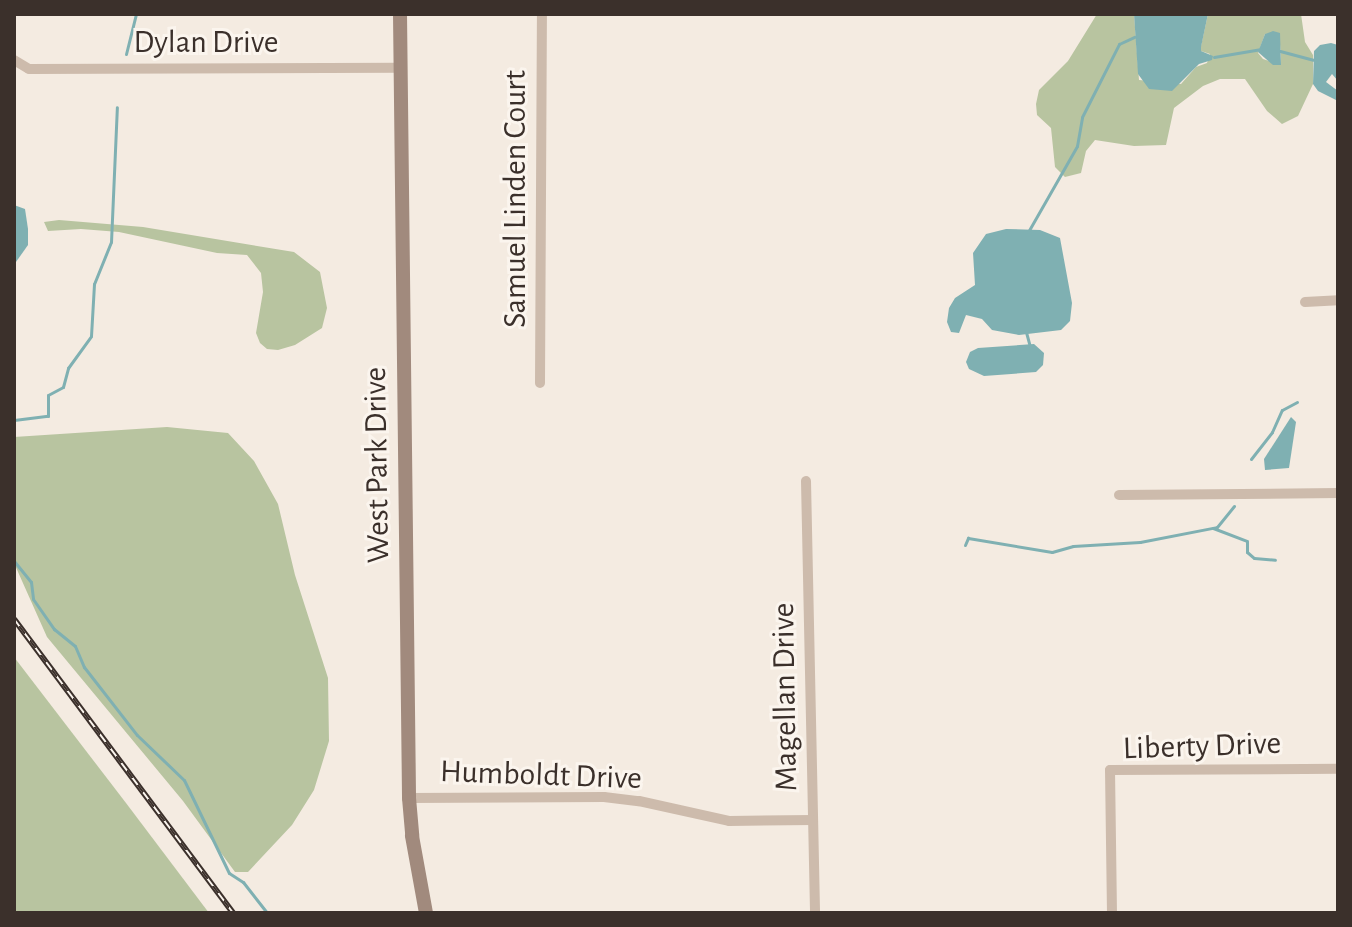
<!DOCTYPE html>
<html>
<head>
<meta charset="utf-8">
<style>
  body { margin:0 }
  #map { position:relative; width:1352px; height:927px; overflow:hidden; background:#f4ebe1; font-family:"Alegreya Sans",sans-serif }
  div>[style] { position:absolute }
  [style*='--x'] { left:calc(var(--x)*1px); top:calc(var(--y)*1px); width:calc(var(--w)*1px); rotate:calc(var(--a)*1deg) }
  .green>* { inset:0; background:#b8c4a0 }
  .water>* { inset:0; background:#7fb0b2 }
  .stream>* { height:3px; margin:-1.5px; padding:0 1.5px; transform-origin:1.5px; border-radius:1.5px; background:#7fb0b2 }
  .street>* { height:10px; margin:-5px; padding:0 5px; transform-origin:5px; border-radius:5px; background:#cdbbac }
  .secondary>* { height:14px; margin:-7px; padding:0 7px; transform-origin:7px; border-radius:7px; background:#a18a7d }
  .rail>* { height:6px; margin-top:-3px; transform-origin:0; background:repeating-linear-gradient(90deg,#fbf5ee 0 9px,#3b302b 0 18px); box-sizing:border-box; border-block:2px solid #3b302b }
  span { translate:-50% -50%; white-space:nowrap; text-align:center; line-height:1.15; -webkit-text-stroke:6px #fbf5ee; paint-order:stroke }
  .street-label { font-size:32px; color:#3b302b }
  .frame { position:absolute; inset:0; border:16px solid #3b302b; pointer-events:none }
</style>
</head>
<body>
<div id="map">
  <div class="green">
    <i style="clip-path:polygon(evenodd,1097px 14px,1134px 14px,1139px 80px,1181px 84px,1196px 67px,1207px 63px,1210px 54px,1201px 51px,1201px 46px,1208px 14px,1301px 14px,1305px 42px,1313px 55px,1313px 84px,1298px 116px,1282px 124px,1267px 111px,1245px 79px,1220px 79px,1203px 86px,1174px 108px,1166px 145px,1134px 146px,1095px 140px,1086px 151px,1081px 173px,1065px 177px,1055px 167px,1051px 128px,1037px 115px,1036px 104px,1039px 90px,1068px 61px,1097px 14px,1279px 33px,1281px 56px,1281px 65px,1263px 59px,1258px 53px,1265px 34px,1279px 33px)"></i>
    <i style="clip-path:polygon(59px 220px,143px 227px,294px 252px,320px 272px,327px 308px,322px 328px,295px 345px,278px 350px,267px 349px,260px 343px,256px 333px,263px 292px,261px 273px,247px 255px,217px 253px,119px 232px,81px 229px,48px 231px,44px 222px)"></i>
    <i style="clip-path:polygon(167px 427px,228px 433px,254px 461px,278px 504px,295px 575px,328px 678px,329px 741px,314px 790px,292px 825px,248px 872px,235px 872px,183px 801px,47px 637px,14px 563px,14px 437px)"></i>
    <i style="clip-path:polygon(14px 657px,126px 803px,209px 913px,14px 913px)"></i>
  </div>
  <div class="water">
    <i style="clip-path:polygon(1134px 14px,1208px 14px,1201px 47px,1201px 51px,1213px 56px,1212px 60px,1199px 64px,1172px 91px,1149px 89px,1138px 74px)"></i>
    <i style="clip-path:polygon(1273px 31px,1280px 33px,1281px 65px,1273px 65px,1258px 52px,1265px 34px)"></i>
    <i style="clip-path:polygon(1331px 43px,1338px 45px,1338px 81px,1332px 74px,1326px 82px,1338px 91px,1338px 101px,1318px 91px,1313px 84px,1314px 51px,1320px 45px)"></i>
    <i style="clip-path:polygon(14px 205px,25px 209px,28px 229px,28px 245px,16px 262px)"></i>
    <i style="clip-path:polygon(1006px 229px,1040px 230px,1060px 238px,1072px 303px,1070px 321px,1061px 330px,1019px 335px,992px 330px,982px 319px,966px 315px,959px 333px,951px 332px,947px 322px,949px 308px,955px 298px,975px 285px,973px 253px,986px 234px)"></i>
    <i style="clip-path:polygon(1034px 344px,1044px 353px,1043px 365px,1036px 372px,984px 376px,969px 369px,966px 362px,970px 352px,978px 348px)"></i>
    <i style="clip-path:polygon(1291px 417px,1296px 422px,1289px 468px,1265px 470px,1264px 459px)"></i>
  </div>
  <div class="stream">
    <i style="--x:1280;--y:51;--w:34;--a:15"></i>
    <i style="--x:126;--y:54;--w:41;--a:-76"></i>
    <i style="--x:1214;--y:57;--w:48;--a:-9.7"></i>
    <i style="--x:1028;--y:232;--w:99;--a:-60.3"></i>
    <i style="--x:1077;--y:146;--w:29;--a:-80"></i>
    <i style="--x:1082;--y:117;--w:82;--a:-63.1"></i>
    <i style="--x:1119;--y:44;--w:17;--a:-25"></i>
    <i style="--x:1026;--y:332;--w:16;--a:75"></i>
    <i style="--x:14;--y:420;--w:34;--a:-7"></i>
    <i style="--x:48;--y:416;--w:21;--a:-90"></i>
    <i style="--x:48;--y:395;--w:17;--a:-28"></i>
    <i style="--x:63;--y:387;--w:20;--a:-75"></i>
    <i style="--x:68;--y:368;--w:39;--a:-54"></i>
    <i style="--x:91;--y:336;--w:52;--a:-86.7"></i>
    <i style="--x:94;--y:284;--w:45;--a:-68"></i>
    <i style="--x:111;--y:242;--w:135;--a:-87.5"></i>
    <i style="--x:1251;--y:459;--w:34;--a:-52"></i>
    <i style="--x:1272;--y:432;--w:24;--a:-66"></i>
    <i style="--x:1282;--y:410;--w:17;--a:-28"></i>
    <i style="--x:1213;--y:528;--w:36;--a:21"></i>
    <i style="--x:1247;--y:541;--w:11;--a:90"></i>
    <i style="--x:1247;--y:552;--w:9;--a:41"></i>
    <i style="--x:1254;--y:558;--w:21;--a:5"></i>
    <i style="--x:965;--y:545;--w:8;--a:-67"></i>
    <i style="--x:968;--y:538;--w:85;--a:9.5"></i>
    <i style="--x:1052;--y:552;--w:22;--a:-16"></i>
    <i style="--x:1073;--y:546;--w:67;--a:-3.4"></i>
    <i style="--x:1140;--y:542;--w:78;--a:-11"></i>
    <i style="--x:1217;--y:527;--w:27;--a:-51"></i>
    <i style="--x:14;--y:561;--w:27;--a:51"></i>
    <i style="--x:31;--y:582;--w:17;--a:83"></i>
    <i style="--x:33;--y:599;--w:37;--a:55"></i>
    <i style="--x:54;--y:629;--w:27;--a:39"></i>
    <i style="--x:75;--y:646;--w:23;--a:67"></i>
    <i style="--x:84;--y:667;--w:86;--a:52.1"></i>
    <i style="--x:137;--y:735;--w:65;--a:43.8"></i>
    <i style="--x:184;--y:780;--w:103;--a:64.2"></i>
    <i style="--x:229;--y:873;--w:17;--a:33"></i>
    <i style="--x:243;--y:882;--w:39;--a:52"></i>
  </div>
  <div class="street">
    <i style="--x:14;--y:60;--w:17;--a:31"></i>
    <i style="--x:29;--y:69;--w:371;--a:-0.2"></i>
    <i style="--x:1305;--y:302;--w:33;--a:-3"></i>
    <i style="--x:540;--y:383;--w:369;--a:-89.7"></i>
    <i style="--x:806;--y:481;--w:432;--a:88.8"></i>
    <i style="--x:1119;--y:495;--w:219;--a:-0.5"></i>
    <i style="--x:409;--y:798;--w:195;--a:-0.3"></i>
    <i style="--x:604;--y:797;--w:35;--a:7"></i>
    <i style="--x:639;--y:801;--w:92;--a:12.5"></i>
    <i style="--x:729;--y:821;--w:84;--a:-0.7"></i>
    <i style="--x:1112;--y:913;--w:143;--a:-90.8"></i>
    <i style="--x:1110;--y:770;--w:228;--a:-0.3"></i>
  </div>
  <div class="secondary">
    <i style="--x:400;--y:14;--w:784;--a:89.34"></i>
    <i style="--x:409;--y:798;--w:38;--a:85"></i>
    <i style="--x:412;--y:836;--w:78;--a:79.7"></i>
  </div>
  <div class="rail">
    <i style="--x:14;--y:619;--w:367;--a:53.3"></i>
  </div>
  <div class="street-label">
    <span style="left:206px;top:42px">Dylan Drive</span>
    <span style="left:515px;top:199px;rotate:-90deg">Samuel Linden Court</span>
    <span style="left:377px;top:465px;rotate:-91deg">West Park Drive</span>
    <span style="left:785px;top:697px;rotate:-91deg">Magellan Drive</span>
    <span style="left:1202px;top:746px;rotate:-2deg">Liberty Drive</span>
    <span style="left:541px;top:775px;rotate:2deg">Humboldt Drive</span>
  </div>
  <div class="frame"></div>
</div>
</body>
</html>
